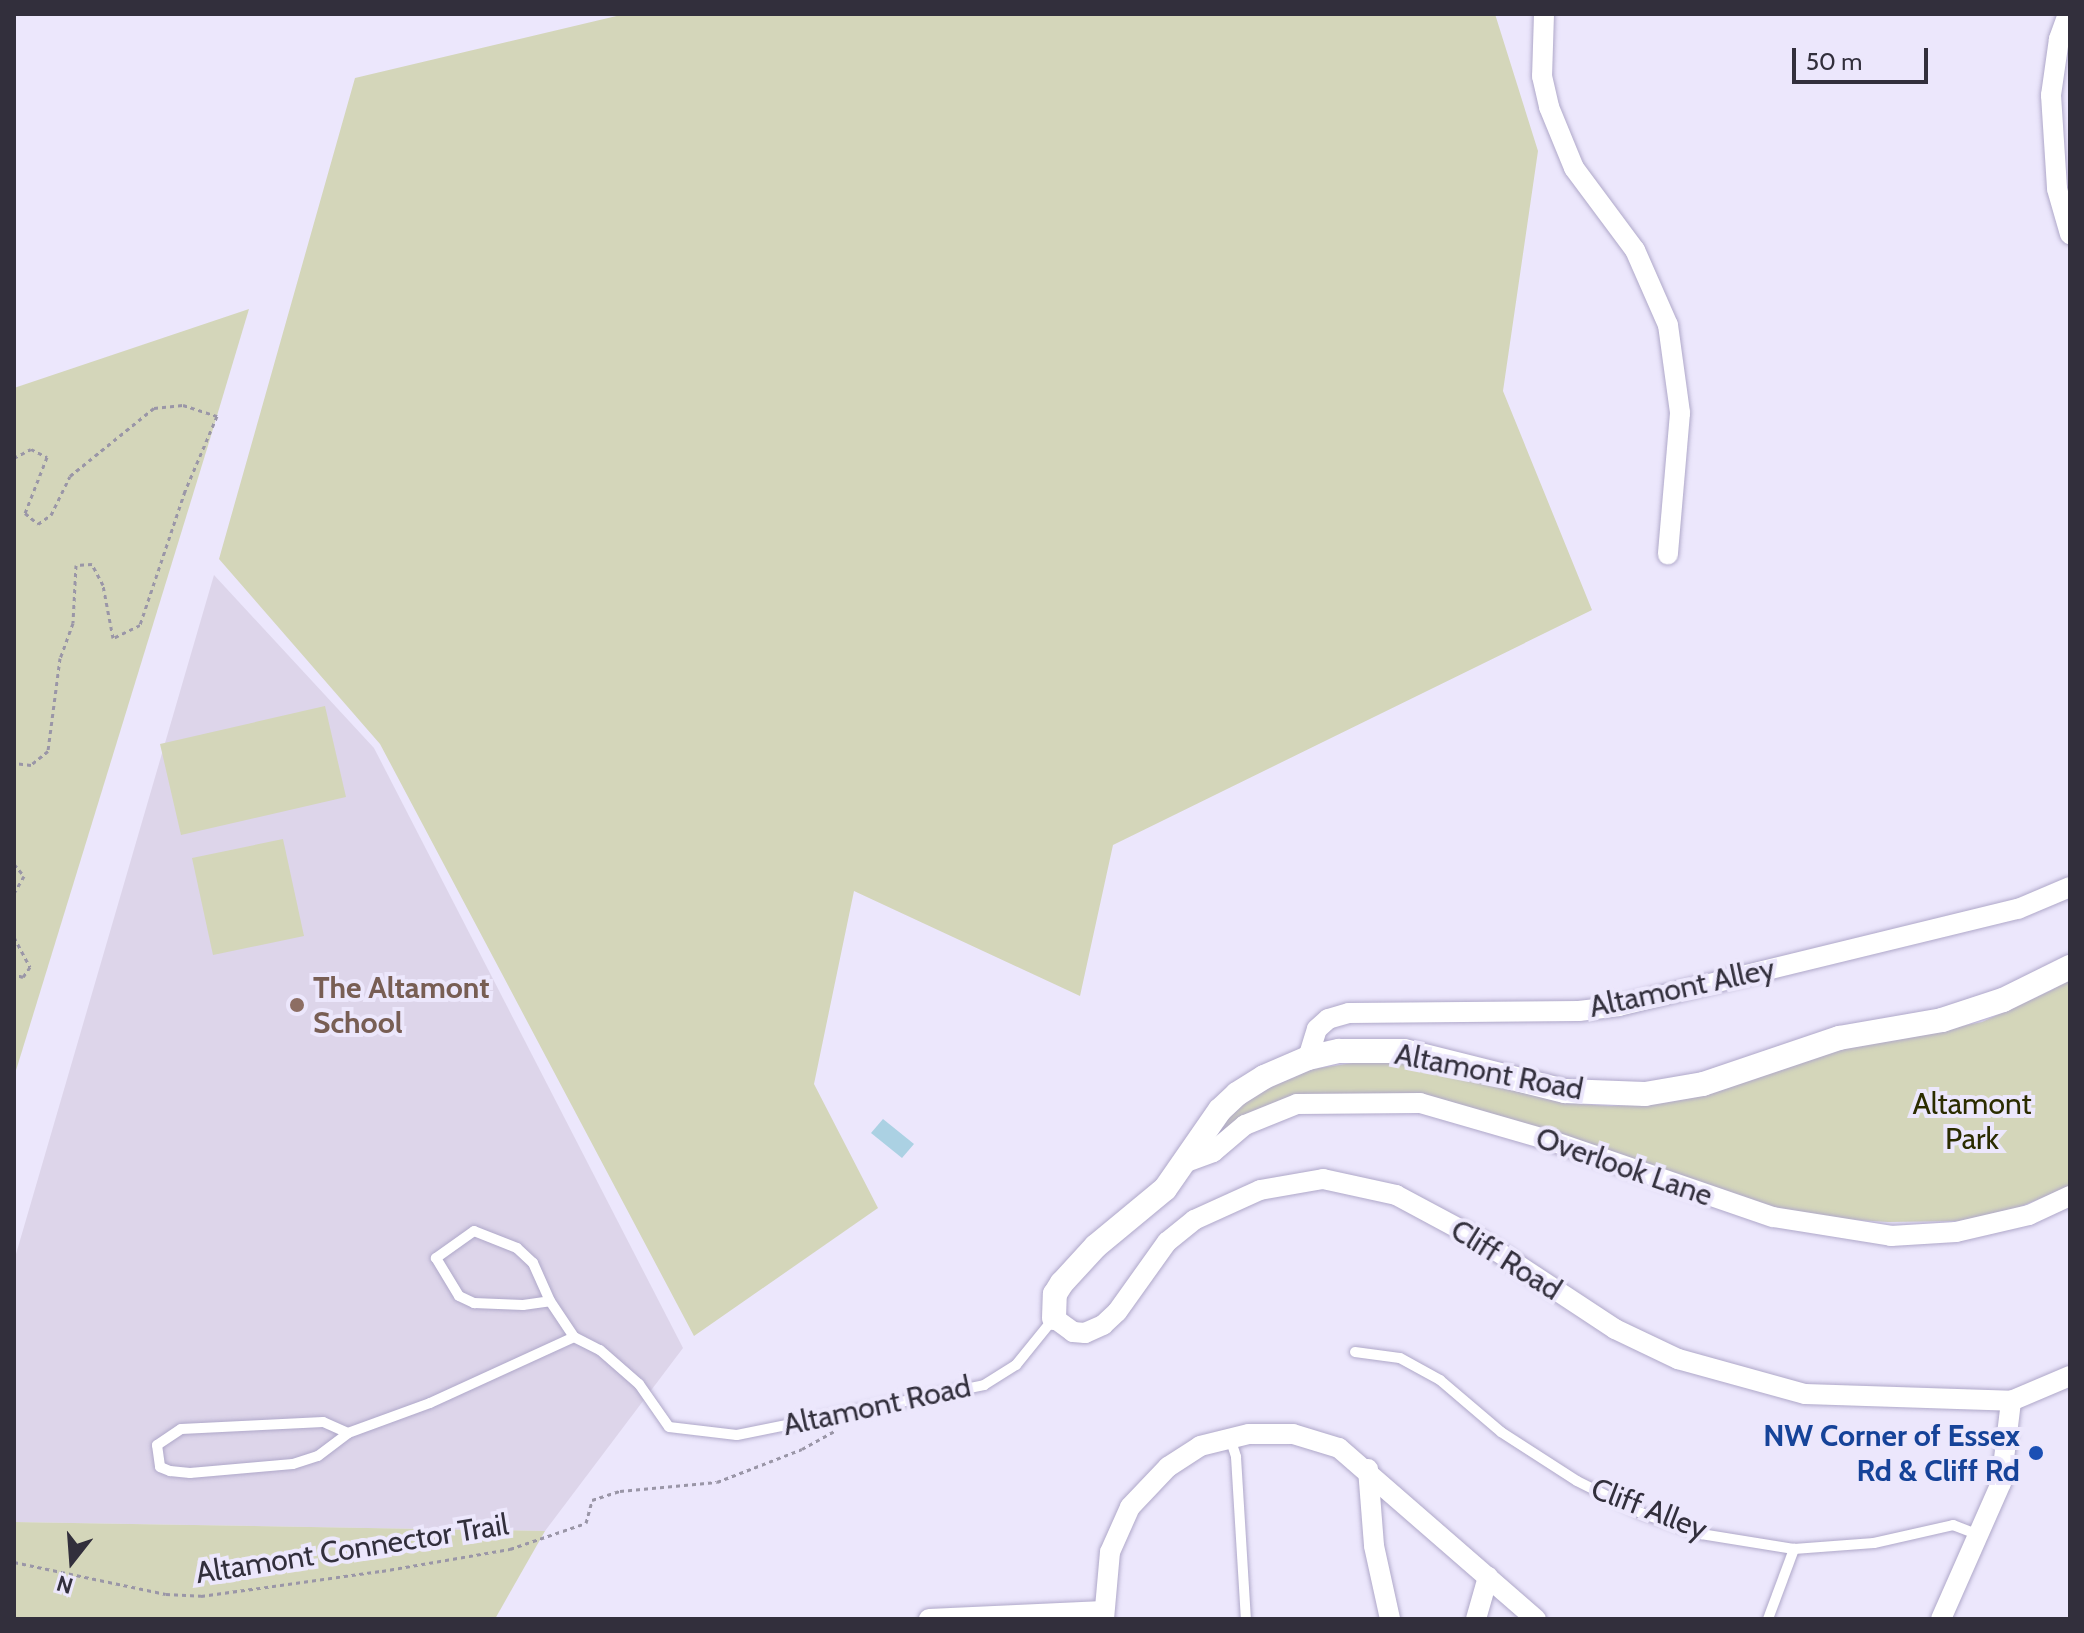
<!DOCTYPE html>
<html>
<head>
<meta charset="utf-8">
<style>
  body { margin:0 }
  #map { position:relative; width:2084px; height:1633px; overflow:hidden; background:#ece7fc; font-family:Cabin,sans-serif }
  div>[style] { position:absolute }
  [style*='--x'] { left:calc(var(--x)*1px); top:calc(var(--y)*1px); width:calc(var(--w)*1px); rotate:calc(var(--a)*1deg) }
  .education>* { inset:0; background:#ddd5ea }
  .green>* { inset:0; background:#d4d6ba }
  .water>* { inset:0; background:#abd1e3 }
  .path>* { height:3px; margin-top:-1.5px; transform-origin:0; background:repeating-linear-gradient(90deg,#9a96a7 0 4px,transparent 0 8px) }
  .roads { filter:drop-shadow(0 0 2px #afa8c9) drop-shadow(0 0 2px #afa8c9) }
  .service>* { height:10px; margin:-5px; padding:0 5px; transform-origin:5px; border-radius:5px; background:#fff }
  .minor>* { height:20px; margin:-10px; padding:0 10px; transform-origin:10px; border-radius:10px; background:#fff }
  .tertiary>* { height:24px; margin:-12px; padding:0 12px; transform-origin:12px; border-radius:12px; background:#fff }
  .dots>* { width:22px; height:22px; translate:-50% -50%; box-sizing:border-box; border:4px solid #ece7fc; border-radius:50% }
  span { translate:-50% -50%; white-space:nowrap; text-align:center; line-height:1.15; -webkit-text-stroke:8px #ece7fc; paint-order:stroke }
  .education-label { font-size:30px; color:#785e54; font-weight:700 }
  .left { translate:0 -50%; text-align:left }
  .street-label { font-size:30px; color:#322f3c }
  .park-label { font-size:30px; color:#2b2c00 }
  .transit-label { font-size:30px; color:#164399; font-weight:700 }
  .right { translate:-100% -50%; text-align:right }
  .frame { position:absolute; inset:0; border:16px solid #322f3c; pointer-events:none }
  .north { position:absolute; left:32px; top:1521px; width:80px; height:80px; -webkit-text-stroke:6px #ece7fc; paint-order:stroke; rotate:197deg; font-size:22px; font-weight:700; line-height:32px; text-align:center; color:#322f3c }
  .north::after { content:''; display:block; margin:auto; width:28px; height:36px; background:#322f3c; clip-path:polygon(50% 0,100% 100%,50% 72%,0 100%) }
  .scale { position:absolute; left:1792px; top:48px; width:136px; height:36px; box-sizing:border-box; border:4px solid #322f3c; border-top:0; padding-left:10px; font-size:24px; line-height:28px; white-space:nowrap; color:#322f3c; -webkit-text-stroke:6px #ece7fc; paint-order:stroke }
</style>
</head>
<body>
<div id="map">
  <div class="education">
    <i style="clip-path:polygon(214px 575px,374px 748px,683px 1348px,545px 1531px,14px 1522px,14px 1261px)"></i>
  </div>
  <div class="green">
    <i style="clip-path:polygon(625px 14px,1495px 14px,1538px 151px,1503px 391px,1592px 610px,1113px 845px,1080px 996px,854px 891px,814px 1084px,878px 1208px,694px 1336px,380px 744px,219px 559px,355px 78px)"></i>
    <i style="clip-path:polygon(249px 309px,210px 439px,14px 1077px,14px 388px)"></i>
    <i style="clip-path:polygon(325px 706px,346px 797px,181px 835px,160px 744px)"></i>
    <i style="clip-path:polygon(283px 839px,304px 936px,213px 955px,192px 858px)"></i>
    <i style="clip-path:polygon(2070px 978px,2070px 1186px,2015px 1209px,1959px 1221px,1888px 1222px,1812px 1217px,1773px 1209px,1475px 1111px,1327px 1095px,1213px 1144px,1209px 1138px,1244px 1102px,1271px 1087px,1313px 1069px,1359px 1062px,1408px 1063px,1564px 1103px,1611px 1106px,1664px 1103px,1716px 1092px,1829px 1052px,1982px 1022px,2052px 990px)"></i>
    <i style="clip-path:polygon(14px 1522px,545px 1531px,495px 1619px,14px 1619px)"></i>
  </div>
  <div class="water">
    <i style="clip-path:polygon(883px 1119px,914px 1144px,902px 1158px,871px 1133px)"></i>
  </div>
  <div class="path">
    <i style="--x:14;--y:458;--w:19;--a:-28"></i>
    <i style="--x:31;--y:449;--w:18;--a:27"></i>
    <i style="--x:47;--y:457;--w:60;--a:111.4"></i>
    <i style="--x:25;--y:513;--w:17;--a:40"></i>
    <i style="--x:38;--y:524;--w:16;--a:-35"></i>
    <i style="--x:51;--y:515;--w:43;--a:-64"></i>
    <i style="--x:70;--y:476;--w:108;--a:-39"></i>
    <i style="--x:154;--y:408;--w:29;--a:-6"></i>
    <i style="--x:183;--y:405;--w:36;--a:18"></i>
    <i style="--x:217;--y:416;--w:82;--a:113.1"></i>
    <i style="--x:185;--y:491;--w:141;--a:108.6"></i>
    <i style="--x:140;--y:625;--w:30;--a:154"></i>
    <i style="--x:113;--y:638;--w:54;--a:-100.7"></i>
    <i style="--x:103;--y:585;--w:24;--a:-118"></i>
    <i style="--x:92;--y:564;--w:16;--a:176"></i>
    <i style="--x:76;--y:565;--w:58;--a:93"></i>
    <i style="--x:73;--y:623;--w:37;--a:110"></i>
    <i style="--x:60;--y:658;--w:94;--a:97.4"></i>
    <i style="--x:48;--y:751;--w:22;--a:141"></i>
    <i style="--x:31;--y:765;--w:17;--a:-173"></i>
    <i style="--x:14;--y:864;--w:16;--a:50"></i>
    <i style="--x:24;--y:876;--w:20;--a:120"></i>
    <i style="--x:14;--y:937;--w:34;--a:62"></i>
    <i style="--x:30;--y:967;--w:12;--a:125"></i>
    <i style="--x:23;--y:977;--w:9;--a:-162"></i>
    <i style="--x:14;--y:1562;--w:155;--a:11.9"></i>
    <i style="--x:166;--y:1594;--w:35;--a:3"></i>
    <i style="--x:201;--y:1596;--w:183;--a:-7.9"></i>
    <i style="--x:382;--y:1571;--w:130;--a:-9.8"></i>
    <i style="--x:510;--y:1549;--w:80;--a:-18.9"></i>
    <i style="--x:586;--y:1523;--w:24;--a:-75"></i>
    <i style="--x:592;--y:1500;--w:29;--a:-18"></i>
    <i style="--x:620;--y:1491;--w:97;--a:-5.3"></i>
    <i style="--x:717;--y:1482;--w:91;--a:-21.2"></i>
    <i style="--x:802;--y:1449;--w:39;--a:-29"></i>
  </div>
  <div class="roads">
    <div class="service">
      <i style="--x:550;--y:1301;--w:42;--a:-114.1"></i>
      <i style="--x:533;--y:1263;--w:22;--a:-137"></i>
      <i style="--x:517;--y:1248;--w:46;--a:-158.4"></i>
      <i style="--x:474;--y:1231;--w:47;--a:144.6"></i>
      <i style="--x:436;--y:1258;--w:44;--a:58.8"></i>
      <i style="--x:459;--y:1296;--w:17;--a:25"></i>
      <i style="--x:474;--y:1303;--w:49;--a:2.3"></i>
      <i style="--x:523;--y:1305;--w:27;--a:-8"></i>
      <i style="--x:550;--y:1301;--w:43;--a:56.3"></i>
      <i style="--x:1355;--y:1352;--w:45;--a:7.6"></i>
      <i style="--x:1400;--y:1358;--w:46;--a:28.8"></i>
      <i style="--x:1440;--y:1380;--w:80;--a:40.4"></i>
      <i style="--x:1501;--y:1432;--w:90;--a:32.8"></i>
      <i style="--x:1577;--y:1481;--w:72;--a:26.6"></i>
      <i style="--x:1641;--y:1513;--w:64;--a:19.3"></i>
      <i style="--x:1701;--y:1534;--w:94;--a:9.2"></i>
      <i style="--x:1794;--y:1549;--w:80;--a:-4.3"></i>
      <i style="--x:1874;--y:1543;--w:81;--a:-12.8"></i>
      <i style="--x:1953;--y:1525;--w:26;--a:21"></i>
      <i style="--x:348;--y:1433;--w:27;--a:-156"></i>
      <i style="--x:323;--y:1422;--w:142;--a:177.2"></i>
      <i style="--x:181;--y:1429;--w:29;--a:146"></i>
      <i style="--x:157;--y:1445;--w:22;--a:82"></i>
      <i style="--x:160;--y:1467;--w:11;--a:22"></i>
      <i style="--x:170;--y:1471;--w:20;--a:6"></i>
      <i style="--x:190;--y:1473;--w:103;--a:-5"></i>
      <i style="--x:293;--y:1464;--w:26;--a:-18"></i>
      <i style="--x:318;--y:1456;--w:38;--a:-37"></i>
      <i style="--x:348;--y:1433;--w:87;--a:-20.1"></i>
      <i style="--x:430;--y:1403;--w:158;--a:-24.6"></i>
      <i style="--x:574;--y:1337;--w:29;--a:27"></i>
      <i style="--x:600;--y:1350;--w:52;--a:41.1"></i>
      <i style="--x:639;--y:1384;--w:52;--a:55.1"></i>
      <i style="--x:669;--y:1427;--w:68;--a:6.7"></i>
      <i style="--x:737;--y:1435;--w:252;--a:-11.4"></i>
      <i style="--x:984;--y:1385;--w:38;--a:-32"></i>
      <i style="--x:1016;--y:1365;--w:60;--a:-51"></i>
      <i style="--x:1230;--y:1438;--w:20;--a:72"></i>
      <i style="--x:1236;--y:1457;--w:162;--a:86.5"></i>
      <i style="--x:1768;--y:1619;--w:75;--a:-69.6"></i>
    </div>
    <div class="minor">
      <i style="--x:1544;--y:14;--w:62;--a:91.8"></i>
      <i style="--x:1542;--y:76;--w:32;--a:77"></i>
      <i style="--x:1549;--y:107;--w:66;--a:67.7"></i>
      <i style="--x:1574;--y:168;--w:102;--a:53.4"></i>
      <i style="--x:1635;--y:250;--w:82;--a:66.3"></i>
      <i style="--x:1668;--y:325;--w:89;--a:82.2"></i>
      <i style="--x:1680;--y:413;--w:142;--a:94.9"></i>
      <i style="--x:2068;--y:14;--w:27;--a:110"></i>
      <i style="--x:2059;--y:39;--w:57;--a:98.1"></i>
      <i style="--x:2051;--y:95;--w:94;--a:86.3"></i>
      <i style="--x:2057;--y:189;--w:47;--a:73.9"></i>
      <i style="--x:1308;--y:1058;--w:30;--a:-73"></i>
      <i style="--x:1317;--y:1029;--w:15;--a:-42"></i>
      <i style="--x:1328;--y:1019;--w:22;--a:-16"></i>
      <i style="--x:1349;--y:1013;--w:230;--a:-0.5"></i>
      <i style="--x:1579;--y:1011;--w:40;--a:-7.1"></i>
      <i style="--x:1619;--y:1006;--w:411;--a:-13.7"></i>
      <i style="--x:2018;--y:909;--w:56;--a:-22.9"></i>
      <i style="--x:1186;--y:1162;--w:29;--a:-20"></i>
      <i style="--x:1213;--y:1152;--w:42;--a:-40.2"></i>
      <i style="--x:1245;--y:1125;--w:56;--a:-22"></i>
      <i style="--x:1297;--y:1104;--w:123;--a:-0.5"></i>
      <i style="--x:1420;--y:1103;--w:137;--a:16.1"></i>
      <i style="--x:1552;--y:1141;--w:234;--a:19"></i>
      <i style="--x:1773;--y:1217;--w:120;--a:9.1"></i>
      <i style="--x:1891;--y:1236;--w:65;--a:-3.5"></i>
      <i style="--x:1956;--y:1232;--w:75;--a:-13.1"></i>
      <i style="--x:2029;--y:1215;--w:45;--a:-24.9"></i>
      <i style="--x:1054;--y:1318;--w:24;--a:36"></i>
      <i style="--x:1073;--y:1332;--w:12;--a:5"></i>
      <i style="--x:1085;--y:1333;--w:20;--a:-24"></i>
      <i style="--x:1103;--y:1325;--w:19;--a:-43"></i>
      <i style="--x:1117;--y:1312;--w:86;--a:-54.5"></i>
      <i style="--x:1167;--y:1242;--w:35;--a:-39"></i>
      <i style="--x:1194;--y:1220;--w:72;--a:-24.4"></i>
      <i style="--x:1260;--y:1190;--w:64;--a:-9.9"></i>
      <i style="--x:1323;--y:1179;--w:75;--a:12.4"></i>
      <i style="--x:1396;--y:1195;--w:95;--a:28.2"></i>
      <i style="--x:1480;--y:1240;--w:162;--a:33.4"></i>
      <i style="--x:1615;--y:1329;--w:70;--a:25.5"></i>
      <i style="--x:1678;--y:1359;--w:132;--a:15.4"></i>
      <i style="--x:1805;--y:1394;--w:206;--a:1.9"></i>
      <i style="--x:2011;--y:1401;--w:64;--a:-23"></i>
      <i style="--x:1368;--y:1469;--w:77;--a:85.5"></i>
      <i style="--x:1374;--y:1546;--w:75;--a:77.6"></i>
      <i style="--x:929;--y:1619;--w:175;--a:-2.6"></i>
      <i style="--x:1104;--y:1619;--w:67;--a:-84.9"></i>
      <i style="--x:1110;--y:1552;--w:49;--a:-66"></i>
      <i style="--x:1130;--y:1507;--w:55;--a:-46.5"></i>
      <i style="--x:1168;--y:1467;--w:38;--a:-33"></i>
      <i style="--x:1200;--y:1446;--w:50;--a:-13.8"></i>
      <i style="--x:1249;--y:1434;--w:44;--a:0"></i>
      <i style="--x:1293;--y:1434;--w:48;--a:16.9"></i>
      <i style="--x:1339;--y:1448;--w:261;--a:41"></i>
      <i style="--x:1476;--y:1619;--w:44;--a:-74.1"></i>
      <i style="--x:1941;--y:1619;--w:149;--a:-66.2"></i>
      <i style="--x:2001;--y:1483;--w:83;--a:-83"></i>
    </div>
    <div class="tertiary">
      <i style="--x:1054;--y:1318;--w:24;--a:-88"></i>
      <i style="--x:1055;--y:1294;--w:13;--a:-58"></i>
      <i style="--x:1062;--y:1283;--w:50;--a:-47.4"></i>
      <i style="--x:1096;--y:1246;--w:89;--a:-39.6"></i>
      <i style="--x:1165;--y:1189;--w:96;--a:-55.2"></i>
      <i style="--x:1220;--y:1110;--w:23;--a:-43"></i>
      <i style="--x:1237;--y:1094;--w:32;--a:-32"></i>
      <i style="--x:1264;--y:1077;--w:48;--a:-23.4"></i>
      <i style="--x:1308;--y:1058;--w:32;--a:-13"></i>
      <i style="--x:1339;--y:1051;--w:65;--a:0"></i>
      <i style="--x:1404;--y:1051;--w:166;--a:14"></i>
      <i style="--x:1565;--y:1091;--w:80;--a:2.1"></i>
      <i style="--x:1645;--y:1094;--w:59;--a:-9.8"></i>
      <i style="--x:1703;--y:1084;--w:144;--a:-18.7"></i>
      <i style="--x:1839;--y:1038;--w:105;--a:-9.9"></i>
      <i style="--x:1942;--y:1020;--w:64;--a:-18.2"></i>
      <i style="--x:2003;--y:1000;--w:75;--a:-26.2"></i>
    </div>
  </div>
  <div class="dots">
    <i style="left:297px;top:1005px;background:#8d6e63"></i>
    <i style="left:2036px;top:1453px;background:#1a4fb4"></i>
  </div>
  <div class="education-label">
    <span class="left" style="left:313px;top:1005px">The Altamont<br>School</span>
  </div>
  <div class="street-label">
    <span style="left:1682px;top:988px;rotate:-12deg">Altamont Alley</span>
    <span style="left:1489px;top:1072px;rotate:11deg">Altamont Road</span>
    <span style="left:1624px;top:1167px;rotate:19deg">Overlook Lane</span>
    <span style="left:1506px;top:1260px;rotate:32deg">Cliff Road</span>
    <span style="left:877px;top:1406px;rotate:-12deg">Altamont Road</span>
    <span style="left:1649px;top:1509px;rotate:21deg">Cliff Alley</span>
    <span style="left:352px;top:1549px;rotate:-9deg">Altamont Connector Trail</span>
  </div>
  <div class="park-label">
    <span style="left:1972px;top:1121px">Altamont<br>Park</span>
  </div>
  <div class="transit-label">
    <span class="right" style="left:2020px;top:1453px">NW Corner of Essex<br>Rd &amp; Cliff Rd</span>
  </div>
  <div class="frame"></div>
  <div class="north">N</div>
  <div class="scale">50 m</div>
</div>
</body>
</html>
